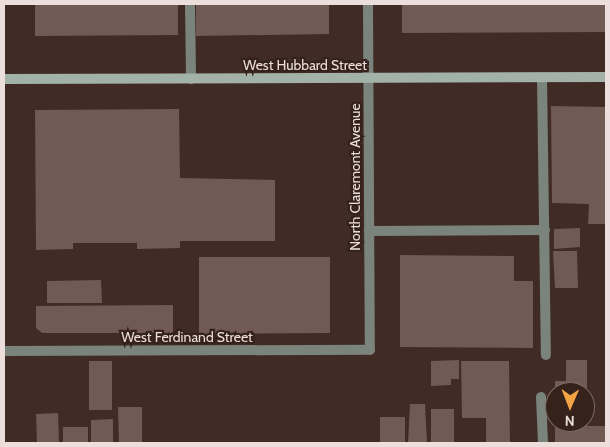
<!DOCTYPE html>
<html>
<head>
<meta charset="utf-8">
<style>
  body { margin:0 }
  #map { position:relative; width:610px; height:447px; overflow:hidden; background:#402c25; font-family:Cabin,sans-serif }
  div>[style] { position:absolute }
  [style*='--x'] { left:calc(var(--x)*1px); top:calc(var(--y)*1px); width:calc(var(--w)*1px); rotate:calc(var(--a)*1deg) }
  .building>* { inset:0; background:#715954 }
  .lane>* { height:10px; margin:-5px; padding:0 5px; transform-origin:5px; border-radius:5px; background:#7a847d }
  .street>* { height:10px; margin:-5px; padding:0 5px; transform-origin:5px; border-radius:5px; background:#7a847d }
  .secondary>* { height:10px; margin:-5px; padding:0 5px; transform-origin:5px; border-radius:5px; background:#a3b2a8 }
  span { translate:-50% -50%; white-space:nowrap; text-align:center; line-height:1.15; -webkit-text-stroke:4.5px #35221b; paint-order:stroke }
  .street-label { font-size:14px; color:#ecdeda }
  .frame { position:absolute; inset:0; border:5px solid #ecdeda; pointer-events:none }
  .north { position:absolute; left:545px; top:382px; width:50px; height:50px; box-sizing:border-box; background:#35221b; border:1px solid #7e6d67; border-radius:50%; rotate:181deg; font-size:14px; font-weight:700; line-height:20px; text-align:center; color:#ecdeda }
  .north::after { content:''; display:block; margin:auto; width:18px; height:22px; background:#f4a444; clip-path:polygon(50% 0,100% 100%,50% 72%,0 100%) }
</style>
</head>
<body>
<div id="map">
  <div class="building">
    <i style="clip-path:polygon(35px 4px,178px 4px,178px 35px,35px 36px)"></i>
    <i style="clip-path:polygon(196px 4px,329px 4px,329px 34px,196px 36px)"></i>
    <i style="clip-path:polygon(402px 4px,606px 4px,606px 32px,402px 33px)"></i>
    <i style="clip-path:polygon(551px 106px,606px 107px,606px 224px,588px 224px,589px 204px,552px 203px)"></i>
    <i style="clip-path:polygon(179px 109px,180px 178px,275px 180px,275px 241px,180px 241px,180px 248px,137px 249px,137px 243px,73px 243px,73px 249px,36px 250px,35px 110px)"></i>
    <i style="clip-path:polygon(580px 228px,580px 247px,554px 249px,554px 229px)"></i>
    <i style="clip-path:polygon(553px 251px,577px 251px,578px 288px,555px 288px)"></i>
    <i style="clip-path:polygon(400px 255px,514px 256px,514px 281px,533px 281px,533px 348px,400px 347px)"></i>
    <i style="clip-path:polygon(199px 257px,330px 257px,330px 333px,199px 334px)"></i>
    <i style="clip-path:polygon(101px 280px,102px 303px,47px 303px,47px 281px)"></i>
    <i style="clip-path:polygon(173px 305px,173px 333px,42px 333px,36px 328px,36px 306px)"></i>
    <i style="clip-path:polygon(459px 360px,459px 379px,451px 379px,451px 385px,431px 386px,431px 361px)"></i>
    <i style="clip-path:polygon(566px 360px,587px 360px,587px 426px,606px 426px,606px 443px,555px 443px,555px 422px,585px 422px,585px 392px,555px 392px,555px 381px,566px 381px)"></i>
    <i style="clip-path:polygon(89px 361px,112px 361px,112px 410px,89px 410px)"></i>
    <i style="clip-path:polygon(461px 361px,509px 361px,510px 443px,486px 443px,486px 418px,462px 418px)"></i>
    <i style="clip-path:polygon(410px 404px,425px 404px,427px 443px,408px 443px)"></i>
    <i style="clip-path:polygon(118px 407px,142px 407px,142px 443px,119px 443px)"></i>
    <i style="clip-path:polygon(431px 409px,454px 409px,454px 443px,431px 443px)"></i>
    <i style="clip-path:polygon(58px 413px,59px 443px,37px 443px,36px 414px)"></i>
    <i style="clip-path:polygon(380px 417px,405px 417px,405px 443px,380px 443px)"></i>
    <i style="clip-path:polygon(113px 419px,113px 443px,91px 443px,91px 420px)"></i>
    <i style="clip-path:polygon(63px 427px,88px 427px,88px 443px,63px 443px)"></i>
  </div>
  <div class="lane">
    <i style="--x:190;--y:4;--w:75;--a:89.2"></i>
    <i style="--x:542;--y:78;--w:277;--a:89.2"></i>
    <i style="--x:369;--y:231;--w:176;--a:-0.3"></i>
    <i style="--x:4;--y:351;--w:366;--a:-0.2"></i>
    <i style="--x:541;--y:397;--w:46;--a:87.5"></i>
  </div>
  <div class="street">
    <i style="--x:368;--y:4;--w:346;--a:89.7"></i>
  </div>
  <div class="secondary">
    <i style="--x:4;--y:79;--w:602;--a:-0.19"></i>
  </div>
  <div class="street-label">
    <span style="left:305px;top:65px">West Hubbard Street</span>
    <span style="left:355px;top:177px;rotate:-90deg">North Claremont Avenue</span>
    <span style="left:187px;top:337px">West Ferdinand Street</span>
  </div>
  <div class="frame"></div>
  <div class="north">N</div>
</div>
</body>
</html>
